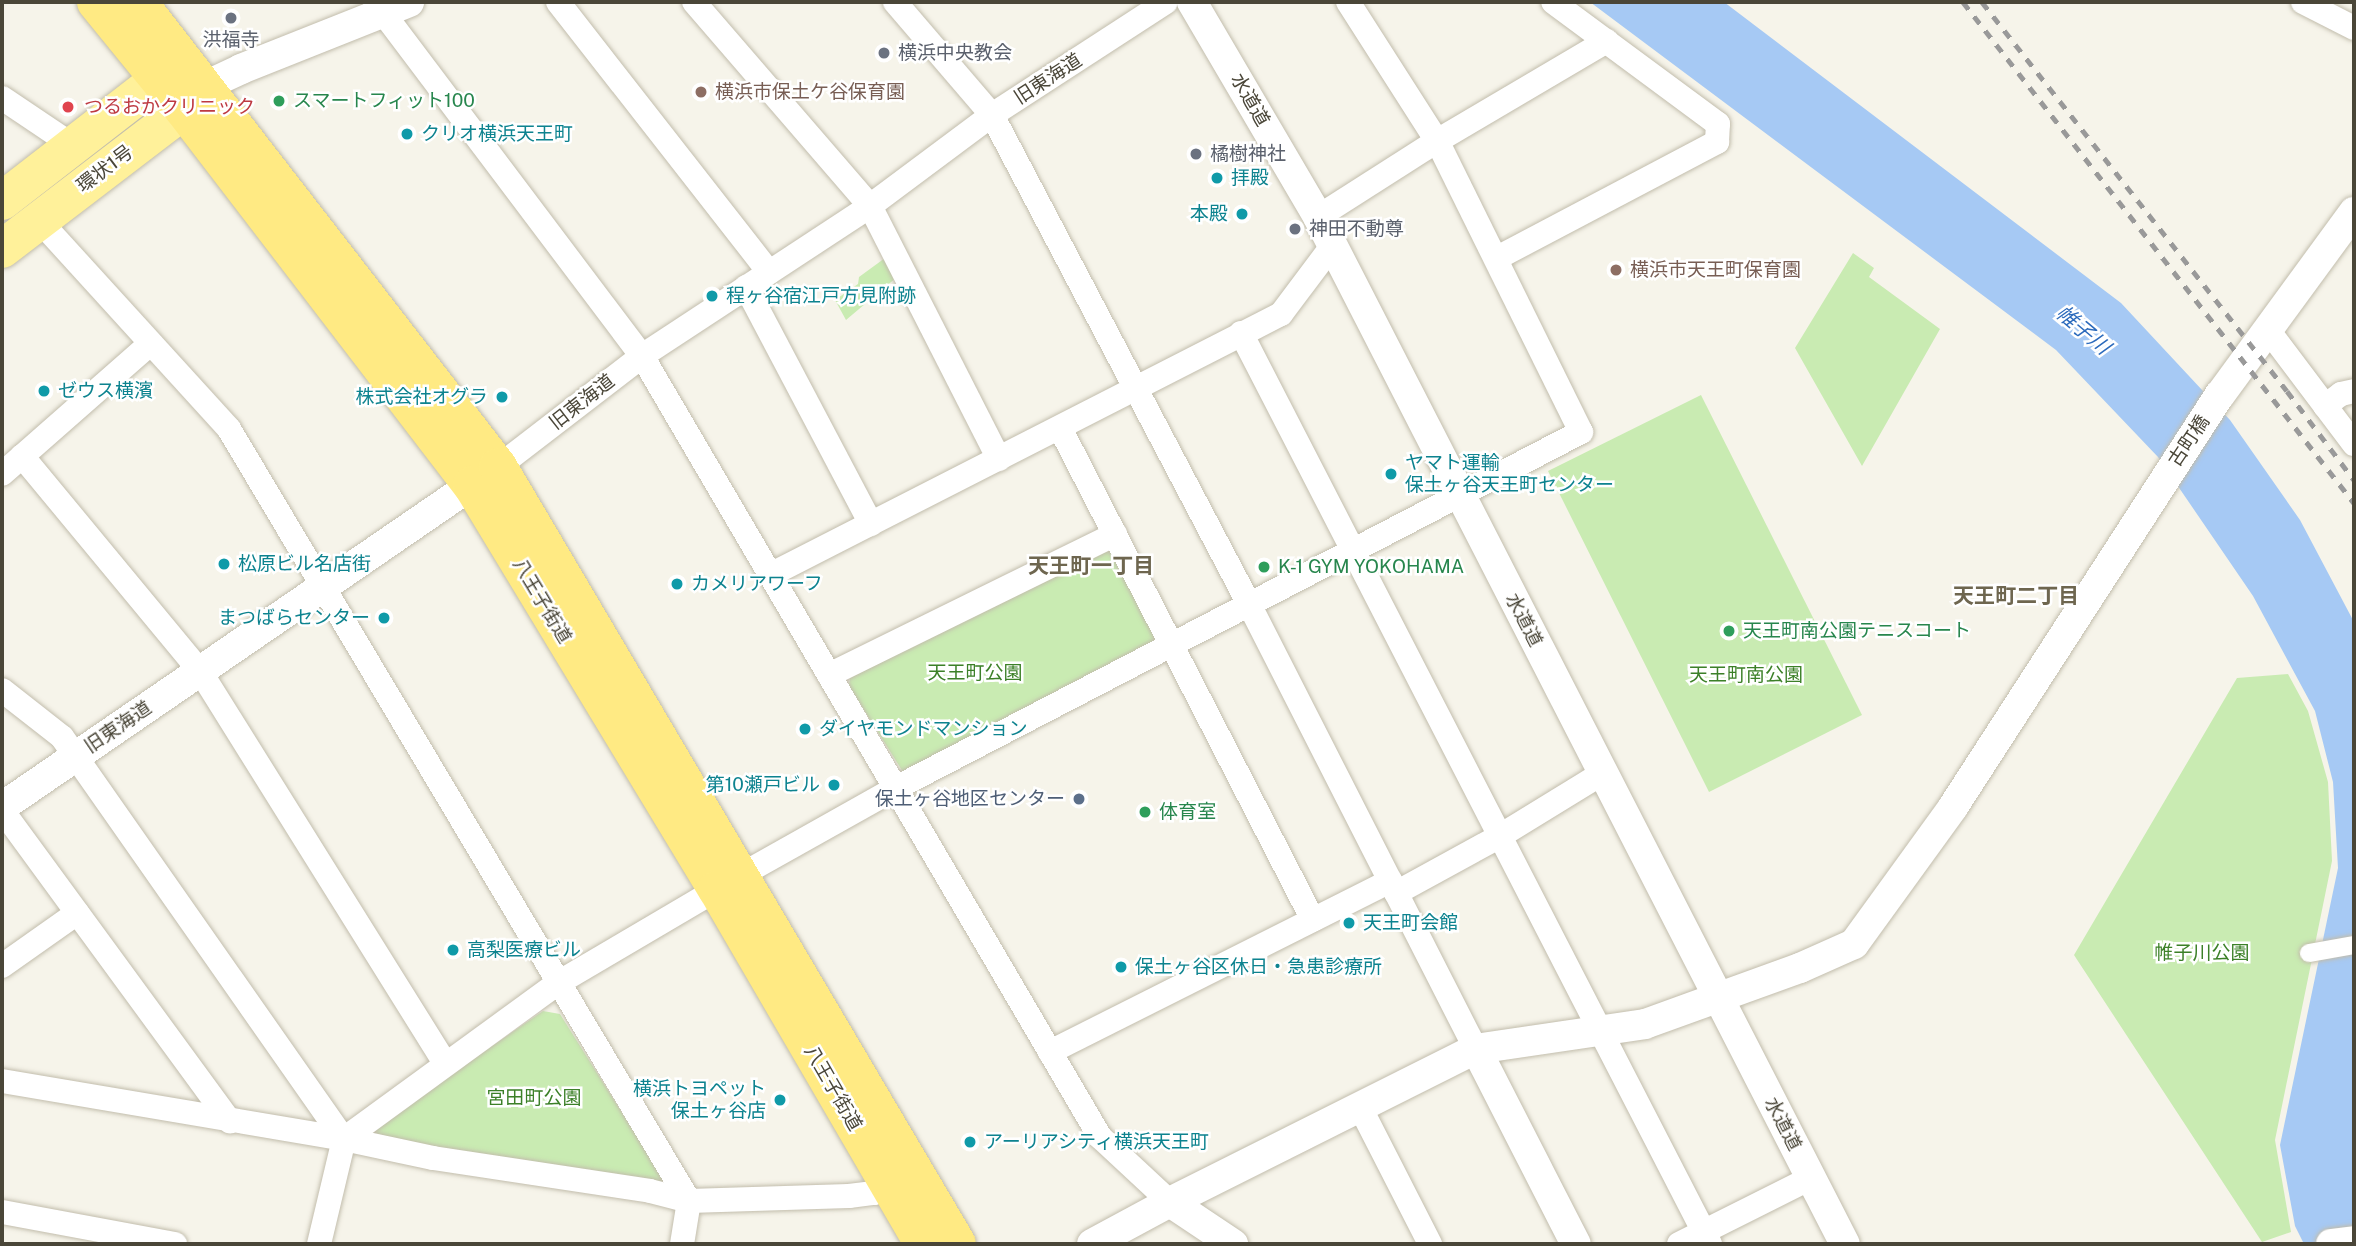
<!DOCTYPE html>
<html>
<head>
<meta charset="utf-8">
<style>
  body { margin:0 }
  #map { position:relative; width:2356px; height:1246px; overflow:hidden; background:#f6f4ea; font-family:"Public Sans","Noto Sans JP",sans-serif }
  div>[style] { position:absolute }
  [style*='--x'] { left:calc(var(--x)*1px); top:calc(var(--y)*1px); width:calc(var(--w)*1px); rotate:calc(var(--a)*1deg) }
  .green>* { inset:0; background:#c9ebb2 }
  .water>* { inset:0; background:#a6c9f4 }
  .roads { filter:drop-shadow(0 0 2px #c2bdac) drop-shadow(0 0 2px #c2bdac) }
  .pedestrian>* { height:18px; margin:-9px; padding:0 9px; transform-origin:9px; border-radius:9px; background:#fff }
  .minor>* { height:24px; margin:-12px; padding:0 12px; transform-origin:12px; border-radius:12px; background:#fff }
  .tertiary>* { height:30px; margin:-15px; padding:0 15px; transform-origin:15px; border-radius:15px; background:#fff }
  .primary>* { height:38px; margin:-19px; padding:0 19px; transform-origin:19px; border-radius:19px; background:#fff19a }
  .trunk>* { height:38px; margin:-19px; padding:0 19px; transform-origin:19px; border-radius:19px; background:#ffea83 }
  .rail>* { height:5px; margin-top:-2.5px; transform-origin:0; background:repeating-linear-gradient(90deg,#999 0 9px,transparent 0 18px) }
  .dots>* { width:19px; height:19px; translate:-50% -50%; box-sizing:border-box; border:4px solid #fff; border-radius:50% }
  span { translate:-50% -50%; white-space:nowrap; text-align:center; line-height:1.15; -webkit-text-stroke:5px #fff; paint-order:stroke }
  .worship-label { font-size:19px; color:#5b616d }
  .left { translate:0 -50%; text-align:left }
  .street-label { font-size:19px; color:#4a4638 }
  .education-label { font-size:19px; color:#785e54 }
  .leisure-label { font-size:19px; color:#27864d }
  .health-label { font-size:19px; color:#be3a42 }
  .culture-label { font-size:19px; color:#0d838f }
  .right { translate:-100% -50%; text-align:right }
  .park-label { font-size:19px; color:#3c8028 }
  .service-label { font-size:19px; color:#4e5e75 }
  .water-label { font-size:21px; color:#2b6abc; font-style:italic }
  .neighbourhood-label { font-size:21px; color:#6e664f; font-weight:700 }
  .frame { position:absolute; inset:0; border:4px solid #4a4638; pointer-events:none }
</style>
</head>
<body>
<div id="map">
  <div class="green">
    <i style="clip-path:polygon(1853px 253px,1874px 268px,1869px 277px,1940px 329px,1862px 466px,1795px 348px)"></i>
    <i style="clip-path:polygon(885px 258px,897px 277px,846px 320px,835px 300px,858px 284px,859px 277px)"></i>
    <i style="clip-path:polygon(1701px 395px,1862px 715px,1709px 792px,1548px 471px)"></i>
    <i style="clip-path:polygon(1105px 547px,1116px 550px,1162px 638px,903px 772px,849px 686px,851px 670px)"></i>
    <i style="clip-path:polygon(2288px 674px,2308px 711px,2328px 782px,2332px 861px,2275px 1140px,2291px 1232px,2262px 1242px,2074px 955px,2237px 678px)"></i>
    <i style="clip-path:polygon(543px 1011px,560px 1014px,665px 1181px,654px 1188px,363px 1135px)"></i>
  </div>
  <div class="water">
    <i style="clip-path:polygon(1590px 2px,1724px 2px,2121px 303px,2230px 420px,2300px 520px,2354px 622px,2354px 1244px,2304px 1244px,2295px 1226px,2280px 1145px,2338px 868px,2333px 782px,2315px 711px,2253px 596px,2158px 457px,2056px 350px)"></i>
  </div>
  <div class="roads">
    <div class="pedestrian">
      <i style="--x:2309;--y:953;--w:46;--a:-10.1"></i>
    </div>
    <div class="minor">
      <i style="--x:375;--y:2;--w:443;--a:53"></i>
      <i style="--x:642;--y:356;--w:905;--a:59.61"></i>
      <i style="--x:1100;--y:1137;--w:96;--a:42.9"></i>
      <i style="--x:558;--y:2;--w:343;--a:52"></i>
      <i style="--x:694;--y:2;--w:269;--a:49.2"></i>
      <i style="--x:870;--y:206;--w:284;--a:63"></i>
      <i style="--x:895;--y:2;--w:149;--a:49.4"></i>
      <i style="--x:992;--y:115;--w:552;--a:62.28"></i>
      <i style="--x:1249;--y:604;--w:500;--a:63"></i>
      <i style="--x:2303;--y:2;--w:57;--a:27"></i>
      <i style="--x:2;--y:98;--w:84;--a:33.9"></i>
      <i style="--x:1318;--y:217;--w:141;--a:-32.6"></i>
      <i style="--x:1437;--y:141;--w:197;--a:-30.5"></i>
      <i style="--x:38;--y:219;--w:284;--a:47.7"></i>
      <i style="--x:229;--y:429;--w:899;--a:59.21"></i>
      <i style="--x:689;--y:1201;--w:44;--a:99.2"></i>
      <i style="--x:1497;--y:258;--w:249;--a:-27.8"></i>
      <i style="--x:1717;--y:142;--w:18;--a:-87"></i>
      <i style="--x:1718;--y:124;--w:205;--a:-143.5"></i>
      <i style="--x:746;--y:287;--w:268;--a:62.2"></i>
      <i style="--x:2268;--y:330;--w:143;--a:53"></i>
      <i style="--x:1241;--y:333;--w:1025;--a:62.76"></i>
      <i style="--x:2325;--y:406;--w:20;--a:-37"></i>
      <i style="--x:2341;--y:394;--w:13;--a:-13"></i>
      <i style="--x:1060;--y:428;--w:553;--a:62.79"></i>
      <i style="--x:22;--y:456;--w:279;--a:50.4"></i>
      <i style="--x:200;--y:671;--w:462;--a:58"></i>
      <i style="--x:498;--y:467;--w:182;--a:-37.6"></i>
      <i style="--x:642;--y:356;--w:273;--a:-33.3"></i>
      <i style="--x:870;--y:206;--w:152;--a:-36.7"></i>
      <i style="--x:992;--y:115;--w:207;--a:-33"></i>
      <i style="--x:2;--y:474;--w:198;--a:-41.3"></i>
      <i style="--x:770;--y:575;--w:574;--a:-27.06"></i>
      <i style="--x:1281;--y:314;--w:85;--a:-53.1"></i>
      <i style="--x:829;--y:675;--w:319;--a:-26.2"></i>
      <i style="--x:2;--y:690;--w:76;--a:38.1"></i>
      <i style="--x:62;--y:737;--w:491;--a:55"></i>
      <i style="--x:2;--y:810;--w:386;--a:53.8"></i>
      <i style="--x:1396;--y:893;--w:119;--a:-28.7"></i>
      <i style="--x:1500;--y:836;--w:119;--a:-31.5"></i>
      <i style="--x:2;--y:966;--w:92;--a:-35.2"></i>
      <i style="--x:1050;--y:1052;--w:381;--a:-26.7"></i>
      <i style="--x:2;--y:1081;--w:347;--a:9.6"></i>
      <i style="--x:344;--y:1139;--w:91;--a:12.1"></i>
      <i style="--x:433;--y:1158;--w:219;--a:8.6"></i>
      <i style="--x:650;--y:1191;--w:40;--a:14.4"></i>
      <i style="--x:689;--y:1201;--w:160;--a:-1.8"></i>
      <i style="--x:849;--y:1196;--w:25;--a:-7"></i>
      <i style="--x:874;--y:1193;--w:18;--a:-22"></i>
      <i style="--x:1360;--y:1107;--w:154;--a:62.9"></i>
      <i style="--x:2;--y:1212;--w:176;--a:10.5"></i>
      <i style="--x:319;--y:1244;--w:108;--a:-76.6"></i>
      <i style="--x:344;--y:1139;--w:265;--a:-36.1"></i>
      <i style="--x:558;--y:983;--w:212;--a:-30.5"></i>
      <i style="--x:741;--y:875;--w:178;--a:-29.3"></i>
      <i style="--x:896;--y:788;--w:772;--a:-27.46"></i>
      <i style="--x:1581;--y:432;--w:325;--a:-116.3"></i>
      <i style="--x:1437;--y:141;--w:165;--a:-122.6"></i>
      <i style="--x:1679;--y:1244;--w:148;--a:-26.6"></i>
    </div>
    <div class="tertiary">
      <i style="--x:1192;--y:2;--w:249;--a:59.6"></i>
      <i style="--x:1318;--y:217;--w:1154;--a:62.84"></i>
      <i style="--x:191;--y:102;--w:21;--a:-49"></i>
      <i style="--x:205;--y:86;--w:40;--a:-25"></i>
      <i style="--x:241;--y:69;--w:181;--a:-21.7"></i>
      <i style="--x:2;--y:807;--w:591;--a:-34.44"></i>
      <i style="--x:1476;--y:1049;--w:219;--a:62.9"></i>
      <i style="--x:1170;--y:1202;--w:76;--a:33.7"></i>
      <i style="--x:1092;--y:1244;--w:89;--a:-28.3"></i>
      <i style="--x:1170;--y:1202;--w:342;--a:-26.6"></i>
      <i style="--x:1476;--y:1049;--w:171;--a:-8.4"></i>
      <i style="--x:1645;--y:1024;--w:165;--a:-19.9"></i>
      <i style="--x:1800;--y:968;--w:59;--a:-24"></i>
      <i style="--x:1854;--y:944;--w:169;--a:-54.1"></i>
      <i style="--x:1953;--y:807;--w:491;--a:-57.1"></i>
      <i style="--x:2220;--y:395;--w:227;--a:-53.8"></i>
      <i style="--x:2331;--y:1244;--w:23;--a:-7"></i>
    </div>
    <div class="primary">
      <i style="--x:2;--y:201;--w:197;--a:-37.8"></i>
      <i style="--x:158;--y:80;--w:34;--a:7"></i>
      <i style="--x:2;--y:249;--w:229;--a:-37.4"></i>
    </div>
    <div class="trunk">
      <i style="--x:96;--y:2;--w:139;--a:50.8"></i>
      <i style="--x:184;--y:110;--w:473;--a:52.5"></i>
      <i style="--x:472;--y:485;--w:472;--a:58.8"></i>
      <i style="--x:717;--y:889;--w:411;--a:59.8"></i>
      <i style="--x:138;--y:2;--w:588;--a:52.25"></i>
      <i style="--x:498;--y:467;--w:902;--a:59.43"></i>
    </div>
  </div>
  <div class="rail">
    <i style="--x:1963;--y:2;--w:636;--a:52.03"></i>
    <i style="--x:1982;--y:2;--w:494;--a:51.9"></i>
    <i style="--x:2287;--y:391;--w:111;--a:53"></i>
  </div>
  <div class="dots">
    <i style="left:231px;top:18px;background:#6b7280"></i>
    <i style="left:884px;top:53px;background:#6b7280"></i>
    <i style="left:701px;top:92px;background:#8d6e63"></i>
    <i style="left:279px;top:101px;background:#2e9e5b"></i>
    <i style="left:68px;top:107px;background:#e0444e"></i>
    <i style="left:407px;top:134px;background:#0f9aa8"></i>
    <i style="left:1196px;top:154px;background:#6b7280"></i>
    <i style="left:1217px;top:178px;background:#0f9aa8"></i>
    <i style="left:1242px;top:214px;background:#0f9aa8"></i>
    <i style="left:1295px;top:229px;background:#6b7280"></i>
    <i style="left:1616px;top:270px;background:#8d6e63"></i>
    <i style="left:712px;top:296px;background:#0f9aa8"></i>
    <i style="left:44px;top:391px;background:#0f9aa8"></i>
    <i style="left:502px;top:397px;background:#0f9aa8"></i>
    <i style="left:1391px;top:474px;background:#0f9aa8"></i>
    <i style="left:224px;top:564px;background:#0f9aa8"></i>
    <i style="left:1264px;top:567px;background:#2e9e5b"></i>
    <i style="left:677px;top:584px;background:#0f9aa8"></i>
    <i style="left:384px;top:618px;background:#0f9aa8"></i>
    <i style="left:1729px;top:631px;background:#2e9e5b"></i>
    <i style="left:805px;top:729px;background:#0f9aa8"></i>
    <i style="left:834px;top:785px;background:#0f9aa8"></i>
    <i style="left:1079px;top:799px;background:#5c6f8a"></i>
    <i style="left:1145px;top:812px;background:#2e9e5b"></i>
    <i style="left:1349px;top:923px;background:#0f9aa8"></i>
    <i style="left:453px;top:950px;background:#0f9aa8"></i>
    <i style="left:1121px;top:967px;background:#0f9aa8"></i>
    <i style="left:780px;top:1100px;background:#0f9aa8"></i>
    <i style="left:970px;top:1142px;background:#0f9aa8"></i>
  </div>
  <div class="worship-label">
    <span style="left:231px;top:40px">洪福寺</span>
    <span class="left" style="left:898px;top:53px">横浜中央教会</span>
    <span class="left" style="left:1210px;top:154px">橘樹神社</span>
    <span class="left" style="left:1309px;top:229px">神田不動尊</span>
  </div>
  <div class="street-label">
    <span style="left:1048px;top:79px;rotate:-33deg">旧東海道</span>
    <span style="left:1250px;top:100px;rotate:60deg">水道道</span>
    <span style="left:105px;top:169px;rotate:-37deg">環状1号</span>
    <span style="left:582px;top:402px;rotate:-38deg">旧東海道</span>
    <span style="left:2189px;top:441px;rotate:-56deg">古町橋</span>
    <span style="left:542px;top:601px;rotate:59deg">八王子街道</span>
    <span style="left:1524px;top:620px;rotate:63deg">水道道</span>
    <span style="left:118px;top:727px;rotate:-34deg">旧東海道</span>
    <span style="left:833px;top:1088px;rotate:60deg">八王子街道</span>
    <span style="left:1783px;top:1124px;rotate:63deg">水道道</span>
  </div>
  <div class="education-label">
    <span class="left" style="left:715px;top:92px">横浜市保土ケ谷保育園</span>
    <span class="left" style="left:1630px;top:270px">横浜市天王町保育園</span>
  </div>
  <div class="leisure-label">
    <span class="left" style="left:293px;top:101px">スマートフィット100</span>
    <span class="left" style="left:1278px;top:567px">K-1 GYM YOKOHAMA</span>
    <span class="left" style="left:1743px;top:631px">天王町南公園テニスコート</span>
    <span class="left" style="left:1159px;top:812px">体育室</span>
  </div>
  <div class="health-label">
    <span class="left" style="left:84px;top:107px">つるおかクリニック</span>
  </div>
  <div class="culture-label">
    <span class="left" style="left:421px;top:134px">クリオ横浜天王町</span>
    <span class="left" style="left:1231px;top:178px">拝殿</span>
    <span class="right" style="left:1228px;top:214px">本殿</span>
    <span class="left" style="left:726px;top:296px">程ヶ谷宿江戸方見附跡</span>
    <span class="left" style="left:58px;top:391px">ゼウス横濱</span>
    <span class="right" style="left:488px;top:397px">株式会社オグラ</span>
    <span class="left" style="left:1405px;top:474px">ヤマト運輸<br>保土ヶ谷天王町センター</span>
    <span class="left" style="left:238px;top:564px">松原ビル名店街</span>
    <span class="left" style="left:691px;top:584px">カメリアワーフ</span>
    <span class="right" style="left:370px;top:618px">まつばらセンター</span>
    <span class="left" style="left:819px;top:729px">ダイヤモンドマンション</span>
    <span class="right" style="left:820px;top:785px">第10瀬戸ビル</span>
    <span class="left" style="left:1363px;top:923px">天王町会館</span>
    <span class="left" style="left:467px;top:950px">高梨医療ビル</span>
    <span class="left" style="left:1135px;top:967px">保土ヶ谷区休日・急患診療所</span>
    <span class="right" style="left:766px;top:1100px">横浜トヨペット<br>保土ヶ谷店</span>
    <span class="left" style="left:984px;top:1142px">アーリアシティ横浜天王町</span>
  </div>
  <div class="park-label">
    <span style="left:975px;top:673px">天王町公園</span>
    <span style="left:1746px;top:675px">天王町南公園</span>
    <span style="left:2202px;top:953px">帷子川公園</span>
    <span style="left:534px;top:1098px">宮田町公園</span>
  </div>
  <div class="service-label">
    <span class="right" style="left:1065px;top:799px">保土ヶ谷地区センター</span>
  </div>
  <div class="water-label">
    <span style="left:2083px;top:330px;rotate:40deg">帷子川</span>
  </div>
  <div class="neighbourhood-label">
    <span style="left:1091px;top:566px">天王町一丁目</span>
    <span style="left:2016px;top:596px">天王町二丁目</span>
  </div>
  <div class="frame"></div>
</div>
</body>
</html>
